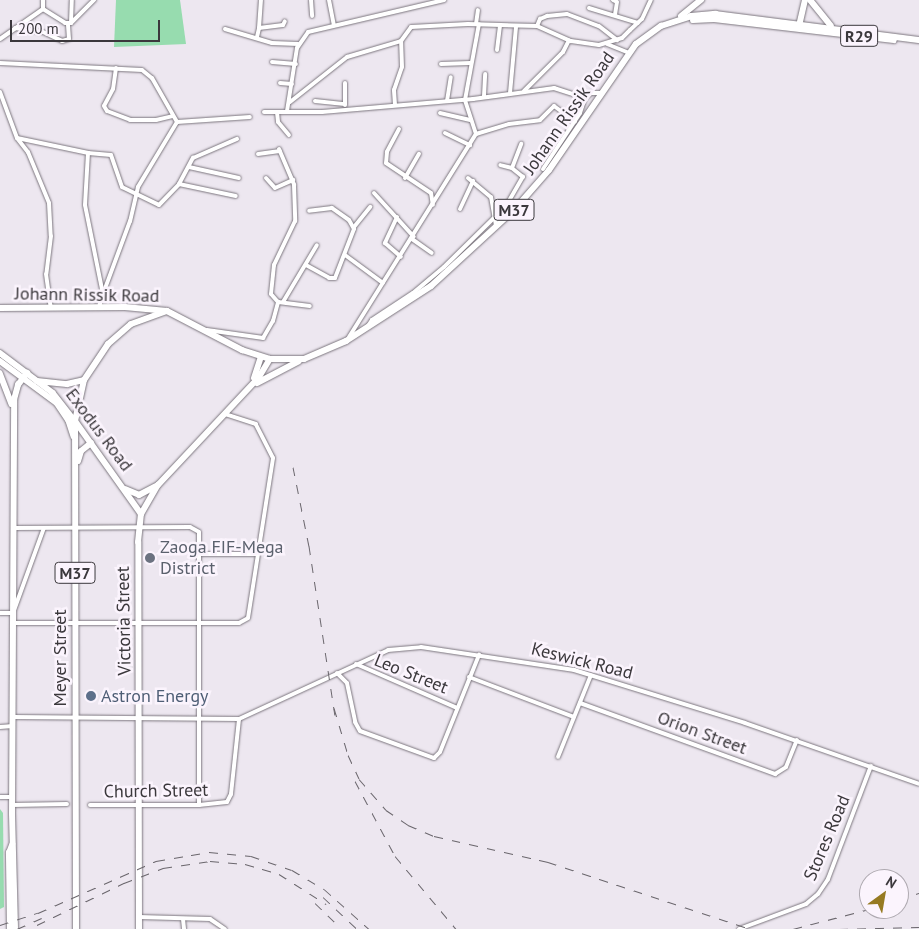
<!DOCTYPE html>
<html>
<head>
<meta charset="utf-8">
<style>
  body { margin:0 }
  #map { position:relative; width:919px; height:929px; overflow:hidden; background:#ede7f0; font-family:"PT Sans",sans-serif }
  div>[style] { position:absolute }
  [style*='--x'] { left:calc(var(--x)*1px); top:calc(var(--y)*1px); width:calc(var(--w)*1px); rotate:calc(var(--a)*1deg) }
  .green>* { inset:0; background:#97dcaf }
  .roads { filter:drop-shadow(0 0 1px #7c767e) drop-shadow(0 0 1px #7c767e) }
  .street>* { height:4px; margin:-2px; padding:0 2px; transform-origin:2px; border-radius:2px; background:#fff }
  .secondary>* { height:5.5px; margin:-2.75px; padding:0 2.75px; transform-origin:2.75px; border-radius:2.75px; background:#fff }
  .primary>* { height:6px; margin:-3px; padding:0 3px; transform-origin:3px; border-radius:3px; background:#fff }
  .rail>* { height:1px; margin-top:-0.5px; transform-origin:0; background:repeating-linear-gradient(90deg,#69656b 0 9px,transparent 0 18px) }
  .dots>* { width:14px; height:14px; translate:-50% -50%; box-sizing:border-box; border:2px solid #fbf4fd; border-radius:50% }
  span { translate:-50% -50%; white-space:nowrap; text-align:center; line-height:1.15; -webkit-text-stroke:5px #fbf4fd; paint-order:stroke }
  .shield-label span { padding:1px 4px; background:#fbf4fd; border:1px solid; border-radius:4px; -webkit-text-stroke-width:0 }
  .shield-label { font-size:16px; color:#3b383c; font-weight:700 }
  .street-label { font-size:18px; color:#3b383c }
  .worship-label { font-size:18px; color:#5b616d }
  .left { translate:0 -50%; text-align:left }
  .service-label { font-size:18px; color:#4e5e75 }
  .north { position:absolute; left:859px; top:869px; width:50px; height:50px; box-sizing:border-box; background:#fbf4fd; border:1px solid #aea9b0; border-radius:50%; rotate:32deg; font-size:14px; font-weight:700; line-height:20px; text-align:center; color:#3b383c }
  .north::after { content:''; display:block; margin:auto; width:18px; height:22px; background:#967a22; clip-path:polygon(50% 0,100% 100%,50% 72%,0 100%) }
  .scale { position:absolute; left:10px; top:20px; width:150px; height:22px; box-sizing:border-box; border:2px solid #3b383c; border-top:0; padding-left:6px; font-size:15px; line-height:18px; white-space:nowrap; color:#3b383c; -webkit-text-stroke:4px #fbf4fd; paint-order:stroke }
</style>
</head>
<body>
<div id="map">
  <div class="green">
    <i style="clip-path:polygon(116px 0,180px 0,186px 44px,114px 47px)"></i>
    <i style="clip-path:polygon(0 809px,3px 813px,4px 907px,0 909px)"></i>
  </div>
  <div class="roads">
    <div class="street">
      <i style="--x:311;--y:0;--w:16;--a:86"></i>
      <i style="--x:329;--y:0;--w:25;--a:79"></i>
      <i style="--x:613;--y:0;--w:4;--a:27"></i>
      <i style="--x:617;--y:2;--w:12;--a:99"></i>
      <i style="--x:589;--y:8;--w:51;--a:17"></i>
      <i style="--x:43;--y:9;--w:9;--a:-90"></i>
      <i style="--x:71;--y:23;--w:23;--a:-88"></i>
      <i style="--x:476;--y:24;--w:14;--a:-82"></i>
      <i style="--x:537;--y:26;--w:8;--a:-67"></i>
      <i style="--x:540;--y:19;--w:8;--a:-23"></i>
      <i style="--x:547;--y:16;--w:20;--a:-6"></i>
      <i style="--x:567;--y:14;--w:34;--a:21"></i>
      <i style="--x:599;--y:26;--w:23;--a:38"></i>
      <i style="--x:15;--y:28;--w:28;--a:8"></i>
      <i style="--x:43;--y:32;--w:21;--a:25"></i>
      <i style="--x:62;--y:41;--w:7;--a:-16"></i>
      <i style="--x:69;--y:39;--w:15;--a:-94"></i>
      <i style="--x:259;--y:28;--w:28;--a:-86"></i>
      <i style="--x:225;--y:29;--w:49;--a:16.6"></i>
      <i style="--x:272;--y:43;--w:26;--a:2"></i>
      <i style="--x:257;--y:37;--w:9;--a:-77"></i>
      <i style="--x:259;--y:28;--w:24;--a:-7"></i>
      <i style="--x:283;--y:25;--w:4;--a:-63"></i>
      <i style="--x:0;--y:39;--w:52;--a:-34.9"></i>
      <i style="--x:43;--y:9;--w:26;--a:32"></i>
      <i style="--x:65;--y:23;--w:6;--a:0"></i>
      <i style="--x:71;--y:23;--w:33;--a:-45"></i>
      <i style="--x:607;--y:44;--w:24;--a:22"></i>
      <i style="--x:497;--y:50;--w:24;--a:-83"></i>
      <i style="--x:272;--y:62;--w:24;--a:5"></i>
      <i style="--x:0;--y:63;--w:142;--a:2.8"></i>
      <i style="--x:142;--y:70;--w:13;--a:39"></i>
      <i style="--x:152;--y:78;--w:51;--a:60.4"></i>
      <i style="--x:177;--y:122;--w:76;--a:121"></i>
      <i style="--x:138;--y:187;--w:35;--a:103"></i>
      <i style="--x:130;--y:221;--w:78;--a:110.3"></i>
      <i style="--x:441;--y:64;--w:29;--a:-2"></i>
      <i style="--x:116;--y:68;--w:21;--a:98"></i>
      <i style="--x:113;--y:89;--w:19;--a:118"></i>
      <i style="--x:104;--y:106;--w:6;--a:59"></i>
      <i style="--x:107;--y:111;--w:25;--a:21"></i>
      <i style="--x:130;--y:120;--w:26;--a:0"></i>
      <i style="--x:156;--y:120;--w:17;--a:-13"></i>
      <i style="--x:280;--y:83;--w:12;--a:5"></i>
      <i style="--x:524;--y:91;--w:55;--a:-45"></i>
      <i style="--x:563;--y:52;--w:13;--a:-63"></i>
      <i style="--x:0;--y:92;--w:49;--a:69.7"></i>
      <i style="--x:17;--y:138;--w:18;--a:52"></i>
      <i style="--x:28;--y:152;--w:55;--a:67.6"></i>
      <i style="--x:49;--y:203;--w:33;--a:87"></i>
      <i style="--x:51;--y:236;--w:38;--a:97"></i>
      <i style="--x:46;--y:274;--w:34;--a:82"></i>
      <i style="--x:510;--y:93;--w:66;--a:-84.8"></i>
      <i style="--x:484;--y:96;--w:22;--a:-87"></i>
      <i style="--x:315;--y:101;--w:30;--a:6"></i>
      <i style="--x:447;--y:101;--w:24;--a:-81"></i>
      <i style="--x:290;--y:102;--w:73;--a:-38.3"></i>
      <i style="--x:347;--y:57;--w:56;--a:-16.5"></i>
      <i style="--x:345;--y:105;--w:22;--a:-90"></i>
      <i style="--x:395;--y:105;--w:15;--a:-94"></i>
      <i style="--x:394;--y:90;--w:24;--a:-71"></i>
      <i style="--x:402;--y:67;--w:26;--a:-92"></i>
      <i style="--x:401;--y:41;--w:17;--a:-54"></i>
      <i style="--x:411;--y:27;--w:57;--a:-3"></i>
      <i style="--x:468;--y:24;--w:69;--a:1.7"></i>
      <i style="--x:537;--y:26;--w:37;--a:24"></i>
      <i style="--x:571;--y:41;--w:28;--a:8"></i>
      <i style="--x:599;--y:45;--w:24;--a:-17"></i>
      <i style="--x:622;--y:38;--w:11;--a:-45"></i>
      <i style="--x:630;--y:30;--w:16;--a:-43"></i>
      <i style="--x:642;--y:19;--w:21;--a:-65"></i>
      <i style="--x:287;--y:111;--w:64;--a:-81"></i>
      <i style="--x:297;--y:48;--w:19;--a:-55"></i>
      <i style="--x:308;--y:32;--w:140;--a:-13.2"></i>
      <i style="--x:264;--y:112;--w:58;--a:0"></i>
      <i style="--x:322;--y:112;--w:152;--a:-4.9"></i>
      <i style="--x:473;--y:99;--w:82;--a:-7.7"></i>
      <i style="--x:554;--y:88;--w:33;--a:18"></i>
      <i style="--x:585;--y:98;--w:8;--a:-40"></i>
      <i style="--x:591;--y:93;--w:9;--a:0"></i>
      <i style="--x:277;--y:112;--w:10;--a:84"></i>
      <i style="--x:278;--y:122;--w:17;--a:50"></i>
      <i style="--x:440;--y:113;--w:32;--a:13"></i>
      <i style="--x:177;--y:122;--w:73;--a:-3.9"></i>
      <i style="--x:399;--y:129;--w:26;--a:118"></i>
      <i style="--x:387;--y:152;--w:11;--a:95"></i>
      <i style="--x:386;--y:163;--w:54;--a:33.7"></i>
      <i style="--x:431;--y:193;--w:12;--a:81"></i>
      <i style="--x:445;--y:133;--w:28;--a:26"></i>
      <i style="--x:476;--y:134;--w:34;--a:-17"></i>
      <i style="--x:509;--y:124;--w:31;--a:-7"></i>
      <i style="--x:540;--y:120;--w:20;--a:-45"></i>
      <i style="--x:554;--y:106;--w:26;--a:36"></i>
      <i style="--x:17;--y:138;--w:73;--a:11.9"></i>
      <i style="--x:88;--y:153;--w:52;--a:93.3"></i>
      <i style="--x:85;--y:205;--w:91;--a:78.6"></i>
      <i style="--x:103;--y:294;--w:14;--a:107"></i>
      <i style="--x:279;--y:149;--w:39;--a:67"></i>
      <i style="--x:294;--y:185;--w:36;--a:88"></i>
      <i style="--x:295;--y:221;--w:49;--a:115.5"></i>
      <i style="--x:274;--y:265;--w:29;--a:96"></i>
      <i style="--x:271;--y:294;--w:11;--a:49"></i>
      <i style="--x:278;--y:302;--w:32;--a:7"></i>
      <i style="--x:88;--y:153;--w:23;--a:5"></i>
      <i style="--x:111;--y:155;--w:34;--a:71"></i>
      <i style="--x:122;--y:187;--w:41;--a:25.9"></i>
      <i style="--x:159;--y:205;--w:29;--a:-46"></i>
      <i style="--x:179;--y:184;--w:30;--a:-62"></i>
      <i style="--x:193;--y:158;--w:48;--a:-23.4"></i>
      <i style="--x:258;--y:154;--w:22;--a:-8"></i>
      <i style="--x:189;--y:167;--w:51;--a:12.4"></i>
      <i style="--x:512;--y:168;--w:26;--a:-69"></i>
      <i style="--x:543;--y:169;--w:67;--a:-56.5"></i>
      <i style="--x:580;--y:113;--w:16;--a:-72"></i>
      <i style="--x:266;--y:178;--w:13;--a:48"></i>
      <i style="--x:275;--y:188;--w:20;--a:-24"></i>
      <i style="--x:405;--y:178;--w:28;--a:-60"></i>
      <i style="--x:468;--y:178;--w:30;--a:40"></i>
      <i style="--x:491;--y:197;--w:29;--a:80"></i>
      <i style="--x:179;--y:184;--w:58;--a:11.9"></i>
      <i style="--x:374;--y:193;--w:59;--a:47.7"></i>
      <i style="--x:460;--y:209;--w:31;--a:-65"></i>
      <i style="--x:397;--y:217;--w:29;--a:115"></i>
      <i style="--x:385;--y:243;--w:21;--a:41"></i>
      <i style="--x:354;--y:227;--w:26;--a:-51"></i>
      <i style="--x:412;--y:239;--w:24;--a:35"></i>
      <i style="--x:345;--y:255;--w:47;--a:36.4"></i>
      <i style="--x:306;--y:265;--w:26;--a:29"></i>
      <i style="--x:329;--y:278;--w:6;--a:0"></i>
      <i style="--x:335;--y:278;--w:53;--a:-68.8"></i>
      <i style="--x:354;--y:229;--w:10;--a:-119"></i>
      <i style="--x:349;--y:220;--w:21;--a:-145"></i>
      <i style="--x:332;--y:208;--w:23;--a:173"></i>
      <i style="--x:283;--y:302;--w:66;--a:-59.2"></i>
      <i style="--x:368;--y:326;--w:7;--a:-56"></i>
      <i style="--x:372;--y:320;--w:49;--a:-33.4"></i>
      <i style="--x:413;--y:293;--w:40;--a:-40"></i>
      <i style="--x:444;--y:267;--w:87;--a:-44.5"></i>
      <i style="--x:506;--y:206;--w:34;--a:-60"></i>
      <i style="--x:523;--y:177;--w:14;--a:-141"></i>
      <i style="--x:512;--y:168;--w:12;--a:-166"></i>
      <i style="--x:207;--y:330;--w:57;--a:8.1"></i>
      <i style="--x:263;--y:338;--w:20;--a:-60"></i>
      <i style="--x:273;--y:321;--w:20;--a:-75"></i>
      <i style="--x:349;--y:337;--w:239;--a:-58"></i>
      <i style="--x:476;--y:134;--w:36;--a:-108"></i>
      <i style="--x:465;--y:100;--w:77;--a:-79.6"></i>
      <i style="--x:13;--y:528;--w:177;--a:-0.3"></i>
      <i style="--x:190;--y:527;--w:10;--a:29"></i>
      <i style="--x:199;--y:532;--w:273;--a:90"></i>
      <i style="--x:199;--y:554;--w:58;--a:0"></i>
      <i style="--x:0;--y:613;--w:13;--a:0"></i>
      <i style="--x:13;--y:613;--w:90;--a:-70"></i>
      <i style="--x:13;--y:623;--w:226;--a:0"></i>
      <i style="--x:239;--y:623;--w:10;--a:-29"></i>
      <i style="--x:248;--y:618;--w:162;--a:-81.1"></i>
      <i style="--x:273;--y:458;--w:38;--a:-117"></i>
      <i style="--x:256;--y:424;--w:33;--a:-162"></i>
      <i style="--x:356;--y:664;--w:110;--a:23.5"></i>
      <i style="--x:337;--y:673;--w:14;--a:45"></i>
      <i style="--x:347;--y:683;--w:40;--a:78"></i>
      <i style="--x:355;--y:722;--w:10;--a:61"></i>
      <i style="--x:360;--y:731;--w:79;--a:20"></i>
      <i style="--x:434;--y:758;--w:8;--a:-45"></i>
      <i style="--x:440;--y:752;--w:105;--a:-68.1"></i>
      <i style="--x:469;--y:677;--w:112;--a:20.9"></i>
      <i style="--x:580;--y:703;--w:208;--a:20"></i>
      <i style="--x:775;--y:774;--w:13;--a:-32"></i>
      <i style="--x:786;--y:767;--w:29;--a:-68"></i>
      <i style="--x:13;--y:717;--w:226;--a:0.5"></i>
      <i style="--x:239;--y:719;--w:164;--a:-24.8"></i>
      <i style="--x:388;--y:650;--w:33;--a:-5"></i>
      <i style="--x:421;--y:647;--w:155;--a:8.5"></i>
      <i style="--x:574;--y:670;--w:179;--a:17.2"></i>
      <i style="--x:745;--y:723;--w:184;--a:19.3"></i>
      <i style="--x:0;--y:727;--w:13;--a:-4"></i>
      <i style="--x:558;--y:757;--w:88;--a:-68.1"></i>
      <i style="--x:0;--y:797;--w:12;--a:0"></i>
      <i style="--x:12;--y:805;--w:55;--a:-1"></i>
      <i style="--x:90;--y:805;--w:109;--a:0"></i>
      <i style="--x:199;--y:805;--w:28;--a:-6"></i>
      <i style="--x:227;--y:802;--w:9;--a:-63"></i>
      <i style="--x:231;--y:794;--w:75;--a:-83.9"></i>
      <i style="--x:139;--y:917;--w:71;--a:1.6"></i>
      <i style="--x:210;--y:919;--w:18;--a:34"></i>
      <i style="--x:183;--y:919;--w:10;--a:84"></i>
      <i style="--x:739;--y:929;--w:72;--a:-20.5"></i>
      <i style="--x:806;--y:904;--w:16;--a:-40"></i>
      <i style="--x:818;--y:894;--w:18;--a:-56"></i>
      <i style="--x:828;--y:879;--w:121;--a:-69.2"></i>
    </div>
    <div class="secondary">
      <i style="--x:0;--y:308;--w:125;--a:-0.5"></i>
      <i style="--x:125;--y:307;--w:42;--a:5.4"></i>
      <i style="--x:0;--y:353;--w:66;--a:37"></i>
      <i style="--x:53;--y:393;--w:36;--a:52"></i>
      <i style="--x:0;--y:361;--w:71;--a:36.4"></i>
      <i style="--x:57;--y:403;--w:22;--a:56"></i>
      <i style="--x:69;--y:421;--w:16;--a:72"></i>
      <i style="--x:0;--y:373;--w:33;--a:69"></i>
      <i style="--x:10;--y:929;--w:76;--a:-90.8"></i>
      <i style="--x:9;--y:853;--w:9;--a:-69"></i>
      <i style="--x:15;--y:929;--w:115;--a:-91.5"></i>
      <i style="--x:12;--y:814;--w:414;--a:-89.7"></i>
      <i style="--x:14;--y:400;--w:16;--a:-75"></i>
      <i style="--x:18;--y:385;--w:15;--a:-53"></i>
    </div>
    <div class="primary">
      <i style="--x:810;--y:0;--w:33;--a:51"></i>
      <i style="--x:681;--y:16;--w:26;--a:-39"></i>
      <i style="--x:693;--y:20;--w:21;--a:-3"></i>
      <i style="--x:714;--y:19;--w:181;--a:6.7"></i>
      <i style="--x:799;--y:26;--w:27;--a:-77"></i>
      <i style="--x:254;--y:378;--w:22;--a:-72"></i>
      <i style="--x:37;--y:381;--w:30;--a:6"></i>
      <i style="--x:67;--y:384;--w:17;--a:-13"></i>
      <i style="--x:257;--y:383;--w:47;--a:-27.6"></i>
      <i style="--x:75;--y:421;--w:114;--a:54.6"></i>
      <i style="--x:78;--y:461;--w:10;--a:-73"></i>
      <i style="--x:81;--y:451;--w:13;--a:-39"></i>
      <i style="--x:125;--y:489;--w:15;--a:23"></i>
      <i style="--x:139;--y:495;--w:19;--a:-28"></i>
      <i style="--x:76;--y:929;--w:508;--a:-90.11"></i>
      <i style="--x:75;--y:421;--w:42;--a:-77.6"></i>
      <i style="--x:84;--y:380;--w:43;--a:-56.3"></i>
      <i style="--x:108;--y:344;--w:30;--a:-41"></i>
      <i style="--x:131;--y:324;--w:38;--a:-20"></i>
      <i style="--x:167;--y:311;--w:85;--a:27.5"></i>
      <i style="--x:242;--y:350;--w:29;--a:18"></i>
      <i style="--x:270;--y:359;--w:34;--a:0"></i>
      <i style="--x:304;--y:359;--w:46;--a:-23.2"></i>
      <i style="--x:346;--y:341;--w:101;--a:-32.9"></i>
      <i style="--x:431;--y:286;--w:113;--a:-42.5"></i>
      <i style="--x:514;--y:210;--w:53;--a:-48.8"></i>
      <i style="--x:549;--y:170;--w:153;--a:-55.4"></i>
      <i style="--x:636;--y:44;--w:31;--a:-36"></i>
      <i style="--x:661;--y:26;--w:32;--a:-18"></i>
      <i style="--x:691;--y:16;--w:25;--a:-5"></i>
      <i style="--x:716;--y:14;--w:205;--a:7.3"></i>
      <i style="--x:139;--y:929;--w:387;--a:-90.1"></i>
      <i style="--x:138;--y:542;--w:28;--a:-84"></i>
      <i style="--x:141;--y:514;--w:34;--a:-60"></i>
      <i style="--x:158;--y:485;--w:148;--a:-46.9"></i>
      <i style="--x:259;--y:377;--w:21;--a:-59"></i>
    </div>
  </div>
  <div class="rail">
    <i style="--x:293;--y:467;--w:81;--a:78.6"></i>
    <i style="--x:309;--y:546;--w:171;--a:81.3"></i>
    <i style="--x:334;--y:708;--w:49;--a:73.4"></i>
    <i style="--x:348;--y:755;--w:26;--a:65"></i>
    <i style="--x:359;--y:779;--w:41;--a:48.9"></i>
    <i style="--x:386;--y:810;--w:27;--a:34"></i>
    <i style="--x:408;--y:825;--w:28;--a:23"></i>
    <i style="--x:434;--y:836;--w:117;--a:12.8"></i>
    <i style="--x:548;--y:862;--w:214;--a:18.3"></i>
    <i style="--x:355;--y:781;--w:85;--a:61.9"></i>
    <i style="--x:395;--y:856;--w:95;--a:50.1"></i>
    <i style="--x:323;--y:897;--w:47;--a:43.3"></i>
    <i style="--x:899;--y:899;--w:21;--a:-17"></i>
    <i style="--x:315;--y:903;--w:35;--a:44"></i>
    <i style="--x:0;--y:925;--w:40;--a:-18"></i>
    <i style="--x:38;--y:913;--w:129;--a:-23.8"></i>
    <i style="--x:156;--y:861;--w:54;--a:-9.6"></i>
    <i style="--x:209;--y:852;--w:42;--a:5.4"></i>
    <i style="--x:251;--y:856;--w:43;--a:18.9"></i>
    <i style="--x:292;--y:870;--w:37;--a:31"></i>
    <i style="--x:324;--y:889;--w:60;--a:41.6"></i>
    <i style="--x:37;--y:925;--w:97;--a:-25.8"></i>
    <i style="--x:124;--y:883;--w:42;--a:-21"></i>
    <i style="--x:163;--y:868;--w:48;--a:-8.5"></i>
    <i style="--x:210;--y:861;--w:35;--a:5"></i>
    <i style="--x:245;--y:864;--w:35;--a:16"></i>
    <i style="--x:279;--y:874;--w:56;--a:32.6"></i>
    <i style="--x:17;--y:929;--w:27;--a:-24"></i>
    <i style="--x:793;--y:929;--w:79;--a:-14.7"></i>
    <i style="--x:839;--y:929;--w:80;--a:-1.4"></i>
  </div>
  <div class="dots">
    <i style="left:150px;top:558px;background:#6b7280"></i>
    <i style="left:91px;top:696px;background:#5c6f8a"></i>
  </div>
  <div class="shield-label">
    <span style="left:859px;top:36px">R29</span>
    <span style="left:514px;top:210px">M37</span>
    <span style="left:75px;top:573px">M37</span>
  </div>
  <div class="street-label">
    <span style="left:569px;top:113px;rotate:-55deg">Johann Rissik Road</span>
    <span style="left:87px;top:295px;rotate:1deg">Johann Rissik Road</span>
    <span style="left:99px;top:430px;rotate:53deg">Exodus Road</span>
    <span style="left:124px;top:621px;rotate:-91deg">Victoria Street</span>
    <span style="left:60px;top:658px;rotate:-90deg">Meyer Street</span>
    <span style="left:582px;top:661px;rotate:14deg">Keswick Road</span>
    <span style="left:411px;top:674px;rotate:22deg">Leo Street</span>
    <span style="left:702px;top:733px;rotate:20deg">Orion Street</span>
    <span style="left:156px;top:791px;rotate:-1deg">Church Street</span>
    <span style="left:827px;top:838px;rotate:-67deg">Stores Road</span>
  </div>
  <div class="worship-label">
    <span class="left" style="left:160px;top:558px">Zaoga FIF-Mega<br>District</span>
  </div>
  <div class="service-label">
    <span class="left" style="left:101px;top:696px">Astron Energy</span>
  </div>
  <div class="north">N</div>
  <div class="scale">200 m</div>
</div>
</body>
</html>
